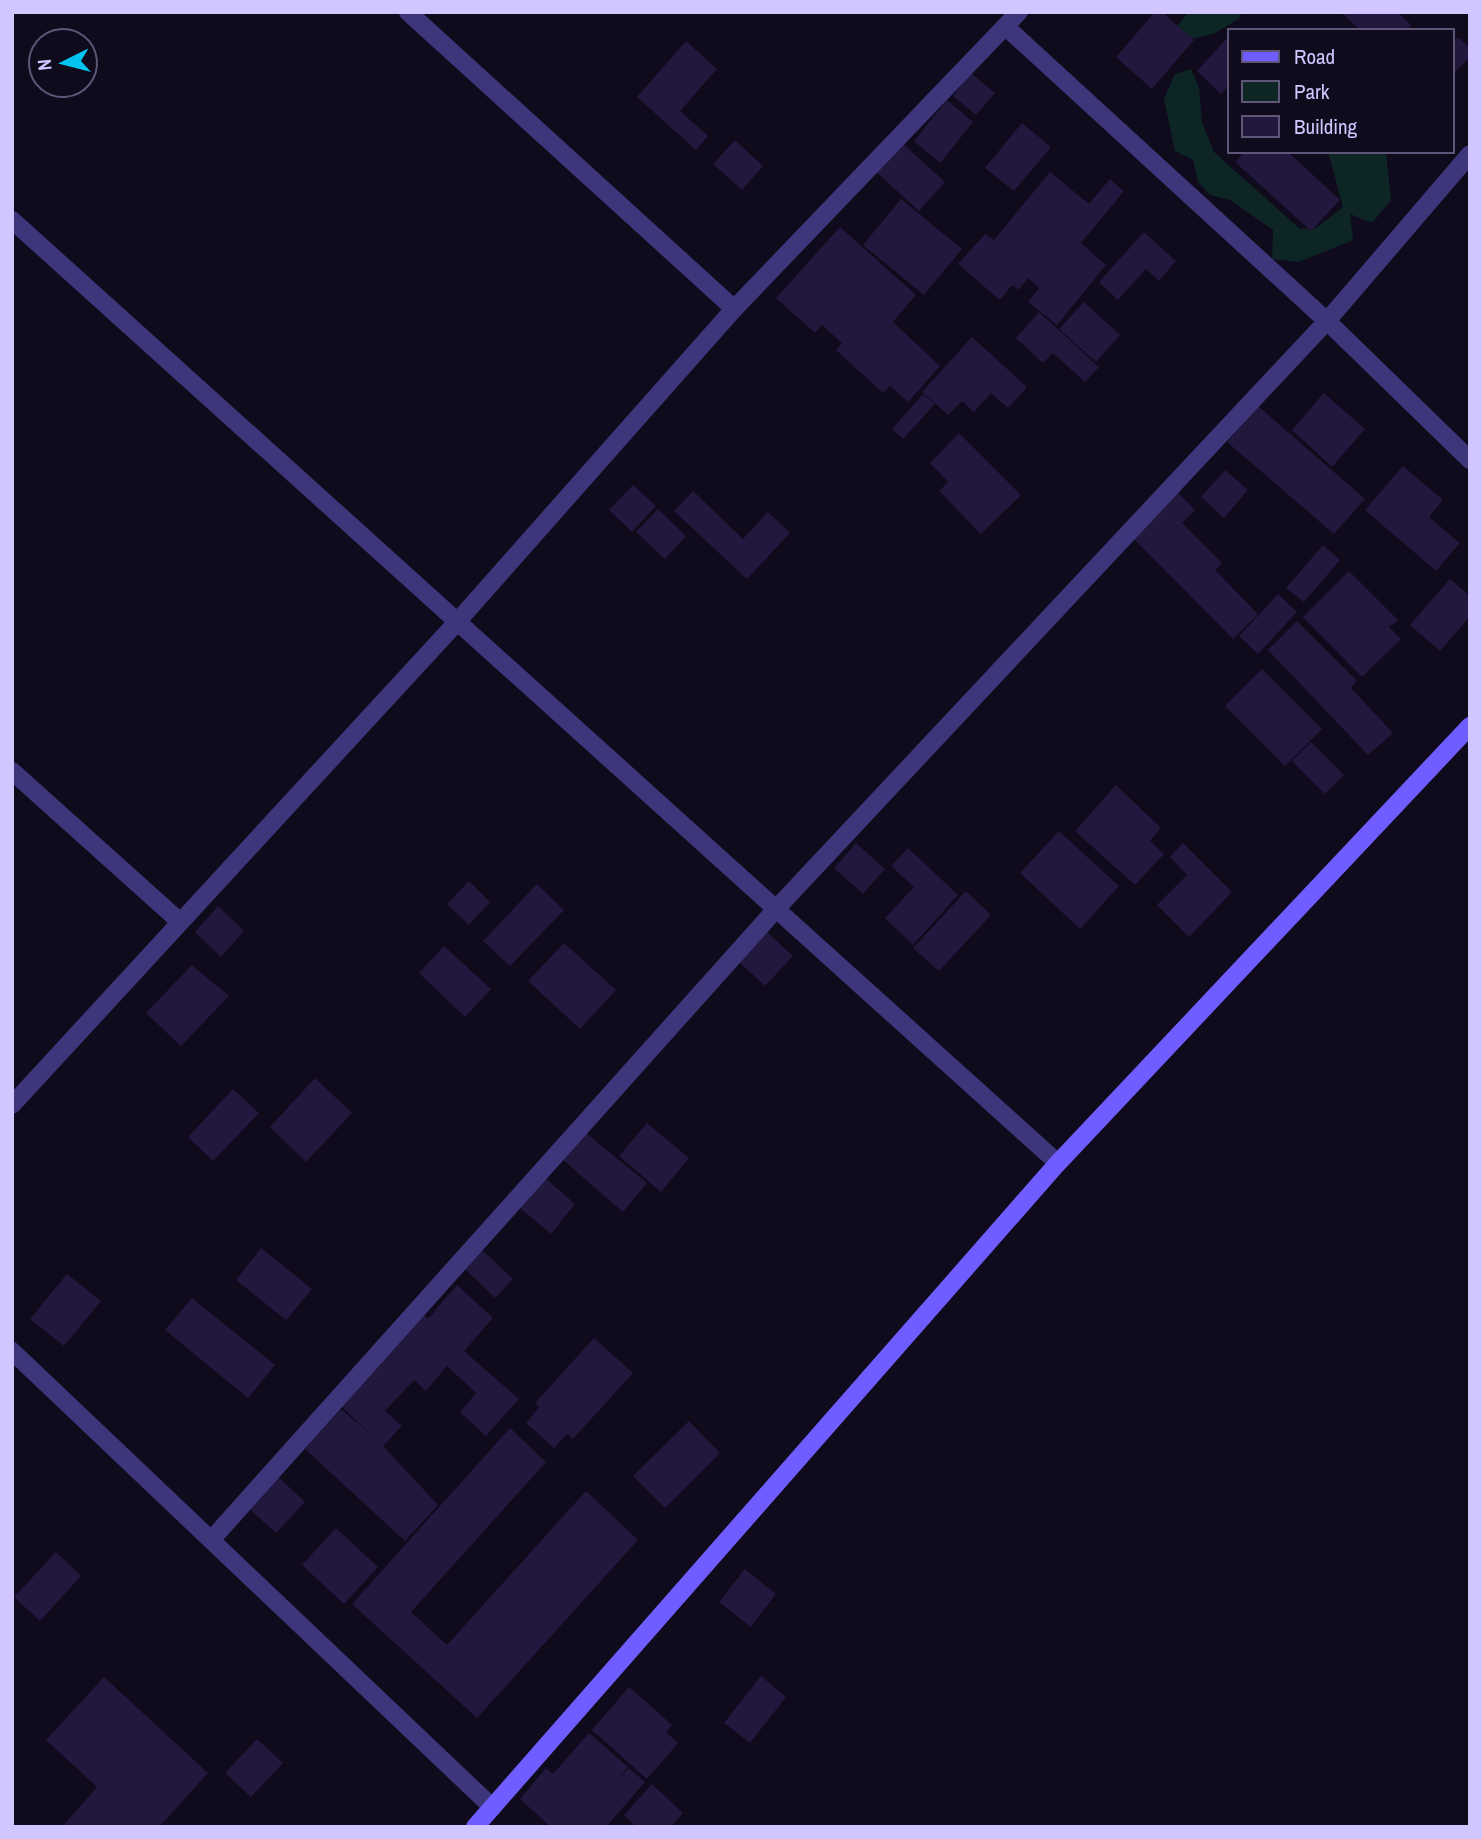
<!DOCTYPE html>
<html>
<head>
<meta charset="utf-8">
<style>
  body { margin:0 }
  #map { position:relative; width:1482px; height:1839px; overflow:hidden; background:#0f0b1c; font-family:"Archivo Narrow",sans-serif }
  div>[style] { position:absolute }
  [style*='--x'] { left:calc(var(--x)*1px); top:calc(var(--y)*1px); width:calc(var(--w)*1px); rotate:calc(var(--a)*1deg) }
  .green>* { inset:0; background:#0e2526 }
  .building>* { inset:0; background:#22173d }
  .street>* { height:18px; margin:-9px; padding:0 9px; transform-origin:9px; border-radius:9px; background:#3e367b }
  .secondary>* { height:18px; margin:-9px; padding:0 9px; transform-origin:9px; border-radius:9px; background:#6f5dff }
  span { translate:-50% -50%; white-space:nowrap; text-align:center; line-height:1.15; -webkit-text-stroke:5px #0f0b1c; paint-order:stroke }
  .frame { position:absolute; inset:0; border:14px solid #d1c6ff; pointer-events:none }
  .legend { position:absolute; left:1227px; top:28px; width:228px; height:126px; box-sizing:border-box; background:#0f0b1c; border:2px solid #5d5677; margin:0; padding:9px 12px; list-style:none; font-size:21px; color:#d1c6ff }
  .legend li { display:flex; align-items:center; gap:14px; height:35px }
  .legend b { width:35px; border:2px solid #5d5677 }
  .north { position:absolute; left:28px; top:28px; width:70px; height:70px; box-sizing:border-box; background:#0f0b1c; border:2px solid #5d5677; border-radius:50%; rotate:264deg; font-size:19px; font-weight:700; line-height:28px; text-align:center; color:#d1c6ff }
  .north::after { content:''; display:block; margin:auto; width:24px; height:32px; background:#01c4f0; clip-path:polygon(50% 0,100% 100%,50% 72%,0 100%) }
</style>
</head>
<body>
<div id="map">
  <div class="green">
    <i style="clip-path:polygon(1188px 12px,1241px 12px,1239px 19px,1213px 34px,1185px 40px,1175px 29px)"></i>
    <i style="clip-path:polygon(1191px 69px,1199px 88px,1202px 122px,1214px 152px,1300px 229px,1316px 228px,1343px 207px,1328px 152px,1386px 152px,1391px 200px,1372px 223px,1350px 214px,1353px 240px,1299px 262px,1272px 259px,1273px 230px,1230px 200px,1210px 195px,1198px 182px,1193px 160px,1175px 151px,1164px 99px,1175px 74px)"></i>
  </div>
  <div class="building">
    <i style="clip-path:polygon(1155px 12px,1162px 12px,1194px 40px,1152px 89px,1116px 57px)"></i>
    <i style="clip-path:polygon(1341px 12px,1397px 12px,1411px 25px,1407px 30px,1360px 30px)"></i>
    <i style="clip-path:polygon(1228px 37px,1228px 86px,1221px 94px,1197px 71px)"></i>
    <i style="clip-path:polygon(1458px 37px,1470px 48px,1470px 57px,1454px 73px,1452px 44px)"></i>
    <i style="clip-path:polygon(686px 41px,717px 69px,680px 111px,708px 136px,696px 150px,637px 97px)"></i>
    <i style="clip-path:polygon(971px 73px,995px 93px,976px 115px,953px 96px)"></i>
    <i style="clip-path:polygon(947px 100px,973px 122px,940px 163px,914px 141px)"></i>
    <i style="clip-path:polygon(1022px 123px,1051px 147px,1014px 191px,985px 168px)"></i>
    <i style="clip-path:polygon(735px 140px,763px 166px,742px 190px,713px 164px)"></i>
    <i style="clip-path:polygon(900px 141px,945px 182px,919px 211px,874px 170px)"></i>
    <i style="clip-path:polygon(1244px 152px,1288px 152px,1340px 200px,1311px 231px,1235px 162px)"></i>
    <i style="clip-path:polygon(1050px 172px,1089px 204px,1110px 179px,1124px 191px,1081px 243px,1106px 265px,1057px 325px,1028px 302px,1039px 288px,1028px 278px,1019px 290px,1012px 285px,1000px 300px,958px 264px,985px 234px,994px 240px)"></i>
    <i style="clip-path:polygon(901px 199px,962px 249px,924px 295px,863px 245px)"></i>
    <i style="clip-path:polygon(840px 227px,916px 295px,893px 322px,940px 366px,908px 402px,890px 386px,883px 393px,836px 350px,842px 343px,822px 325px,815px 333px,776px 298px)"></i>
    <i style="clip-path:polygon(1144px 232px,1176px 261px,1159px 281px,1146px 269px,1118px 300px,1099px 282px)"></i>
    <i style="clip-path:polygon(1084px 302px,1120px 335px,1096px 362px,1059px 329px)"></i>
    <i style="clip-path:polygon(1039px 312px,1099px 367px,1085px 382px,1053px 353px,1043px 363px,1016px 338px)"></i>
    <i style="clip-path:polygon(972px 337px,1027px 387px,1008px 408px,991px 393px,974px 412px,962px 401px,948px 415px,922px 392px)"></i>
    <i style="clip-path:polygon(1324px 393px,1365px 429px,1332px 467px,1292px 430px)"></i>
    <i style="clip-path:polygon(923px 394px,935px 404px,903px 439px,892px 429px)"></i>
    <i style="clip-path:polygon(1258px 406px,1365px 499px,1334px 534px,1227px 442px)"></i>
    <i style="clip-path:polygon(959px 433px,1021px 495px,981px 534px,939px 491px,948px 482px,930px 463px)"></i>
    <i style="clip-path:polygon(1403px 466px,1443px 500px,1429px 517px,1460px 543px,1436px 571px,1365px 510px)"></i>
    <i style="clip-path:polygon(1225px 470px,1248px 490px,1224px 518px,1201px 497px)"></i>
    <i style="clip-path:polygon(633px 485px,656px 506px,632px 532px,609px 510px)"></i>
    <i style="clip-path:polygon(1174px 489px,1195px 510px,1182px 523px,1222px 563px,1215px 570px,1258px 614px,1233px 639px,1129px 534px)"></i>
    <i style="clip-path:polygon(693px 491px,743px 539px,768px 512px,790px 533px,747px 579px,674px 511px)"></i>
    <i style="clip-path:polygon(658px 509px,686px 536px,665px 559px,636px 532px)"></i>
    <i style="clip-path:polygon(1323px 545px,1340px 560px,1304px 602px,1286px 588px)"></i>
    <i style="clip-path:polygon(1349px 571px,1398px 620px,1389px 627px,1401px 639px,1362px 677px,1303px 617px)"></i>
    <i style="clip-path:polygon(1450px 579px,1470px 596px,1470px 616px,1440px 651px,1410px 625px)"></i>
    <i style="clip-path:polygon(1278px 594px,1297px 612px,1258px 654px,1239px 636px)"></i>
    <i style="clip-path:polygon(1297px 621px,1357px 681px,1351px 688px,1393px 733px,1368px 755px,1268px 650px)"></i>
    <i style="clip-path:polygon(1262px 669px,1322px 729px,1285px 766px,1225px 706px)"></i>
    <i style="clip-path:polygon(1311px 742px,1344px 775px,1325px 794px,1292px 761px)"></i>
    <i style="clip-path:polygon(1116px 785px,1161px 828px,1150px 841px,1164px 854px,1135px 885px,1075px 831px)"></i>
    <i style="clip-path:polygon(1059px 831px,1119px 886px,1080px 929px,1020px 873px)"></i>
    <i style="clip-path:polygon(856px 843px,885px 869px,863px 894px,834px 868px)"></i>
    <i style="clip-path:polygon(1183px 843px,1232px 892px,1189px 937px,1157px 905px,1187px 875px,1170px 857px)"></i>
    <i style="clip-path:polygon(908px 848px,958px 895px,913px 945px,885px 918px,914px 887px,891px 866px)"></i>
    <i style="clip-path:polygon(469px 881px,490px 902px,469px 925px,447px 904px)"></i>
    <i style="clip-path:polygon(537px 884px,564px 910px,510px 966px,483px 941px)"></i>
    <i style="clip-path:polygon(966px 891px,991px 915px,939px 971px,913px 948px)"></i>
    <i style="clip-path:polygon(218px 906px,244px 931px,221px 957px,195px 932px)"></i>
    <i style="clip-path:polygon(767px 932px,793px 956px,765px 986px,739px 962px)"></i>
    <i style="clip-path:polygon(564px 943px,616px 990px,580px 1029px,528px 981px)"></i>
    <i style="clip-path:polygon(444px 946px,491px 989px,465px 1017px,419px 973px)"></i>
    <i style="clip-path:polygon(192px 965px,229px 996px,181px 1046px,146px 1013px)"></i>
    <i style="clip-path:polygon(315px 1078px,352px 1113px,306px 1162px,270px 1127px)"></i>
    <i style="clip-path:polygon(233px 1089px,259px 1113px,213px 1161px,188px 1137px)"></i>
    <i style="clip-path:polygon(647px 1123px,689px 1158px,661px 1192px,619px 1156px)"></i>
    <i style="clip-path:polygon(586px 1133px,647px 1183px,623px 1212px,563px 1160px)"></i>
    <i style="clip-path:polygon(545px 1178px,575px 1204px,551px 1234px,520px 1208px)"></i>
    <i style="clip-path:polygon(261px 1248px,312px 1289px,286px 1320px,236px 1280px)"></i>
    <i style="clip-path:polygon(481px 1249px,513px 1279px,495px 1298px,464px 1268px)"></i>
    <i style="clip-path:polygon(67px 1274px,101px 1301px,64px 1346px,30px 1319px)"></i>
    <i style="clip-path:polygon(457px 1285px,493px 1318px,464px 1351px,519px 1399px,486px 1436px,460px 1412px,476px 1393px,447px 1366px,426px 1391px,414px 1380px,385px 1411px,402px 1426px,383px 1446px,438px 1505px,405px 1541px,305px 1449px,341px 1409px,370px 1434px,342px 1407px,423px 1314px,428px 1319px)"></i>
    <i style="clip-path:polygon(192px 1298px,275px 1365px,248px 1398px,165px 1330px)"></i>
    <i style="clip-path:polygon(594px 1338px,633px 1373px,573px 1439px,567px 1434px,554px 1448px,526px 1423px,539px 1407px,535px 1403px)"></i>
    <i style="clip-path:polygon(689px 1421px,720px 1453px,665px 1508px,633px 1476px)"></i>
    <i style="clip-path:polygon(510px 1428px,546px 1462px,411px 1612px,447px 1645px,586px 1491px,638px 1540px,477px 1718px,352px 1604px)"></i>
    <i style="clip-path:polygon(275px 1474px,305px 1502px,276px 1533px,246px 1506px)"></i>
    <i style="clip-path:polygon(336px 1528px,378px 1567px,344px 1604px,302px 1565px)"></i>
    <i style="clip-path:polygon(56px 1552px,81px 1576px,40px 1621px,14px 1597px)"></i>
    <i style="clip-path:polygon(745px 1569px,776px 1594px,751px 1627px,719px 1602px)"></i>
    <i style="clip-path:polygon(761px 1676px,786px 1697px,750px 1743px,724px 1723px)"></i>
    <i style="clip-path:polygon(104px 1677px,208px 1773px,159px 1827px,62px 1827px,97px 1787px,46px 1740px)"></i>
    <i style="clip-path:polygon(629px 1687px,672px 1725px,666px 1732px,678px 1743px,647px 1779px,592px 1730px)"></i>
    <i style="clip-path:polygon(589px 1733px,628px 1767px,617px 1780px,629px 1768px,645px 1782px,606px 1827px,551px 1827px,520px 1799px,546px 1768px,553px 1774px)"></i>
    <i style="clip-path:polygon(257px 1739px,283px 1763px,251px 1797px,225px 1773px)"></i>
    <i style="clip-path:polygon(652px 1784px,683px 1813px,671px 1827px,636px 1827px,624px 1815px)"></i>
  </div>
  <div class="street">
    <i style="--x:408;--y:12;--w:441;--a:42.3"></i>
    <i style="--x:1006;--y:27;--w:435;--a:42.5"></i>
    <i style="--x:1327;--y:321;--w:199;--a:44.2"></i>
    <i style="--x:12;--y:220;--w:1408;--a:42.04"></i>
    <i style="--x:12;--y:771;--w:226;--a:41.9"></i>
    <i style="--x:12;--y:1105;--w:657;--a:-47.34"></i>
    <i style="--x:457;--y:622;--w:418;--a:-48.5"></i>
    <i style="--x:734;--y:309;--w:412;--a:-46.2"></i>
    <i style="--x:12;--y:1351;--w:663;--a:43.53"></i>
    <i style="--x:212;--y:1539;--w:846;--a:-48.16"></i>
    <i style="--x:776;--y:909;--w:806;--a:-46.86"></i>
    <i style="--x:1327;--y:321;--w:220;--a:-49.4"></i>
  </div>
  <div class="secondary">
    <i style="--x:475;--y:1827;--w:884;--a:-48.72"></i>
    <i style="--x:1058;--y:1163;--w:601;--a:-46.69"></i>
  </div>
  <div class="frame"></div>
  <ul class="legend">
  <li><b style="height:9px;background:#6f5dff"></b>Road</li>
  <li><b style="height:19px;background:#0e2526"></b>Park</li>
  <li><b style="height:19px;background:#22173d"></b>Building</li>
  </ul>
  <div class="north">N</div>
</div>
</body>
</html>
